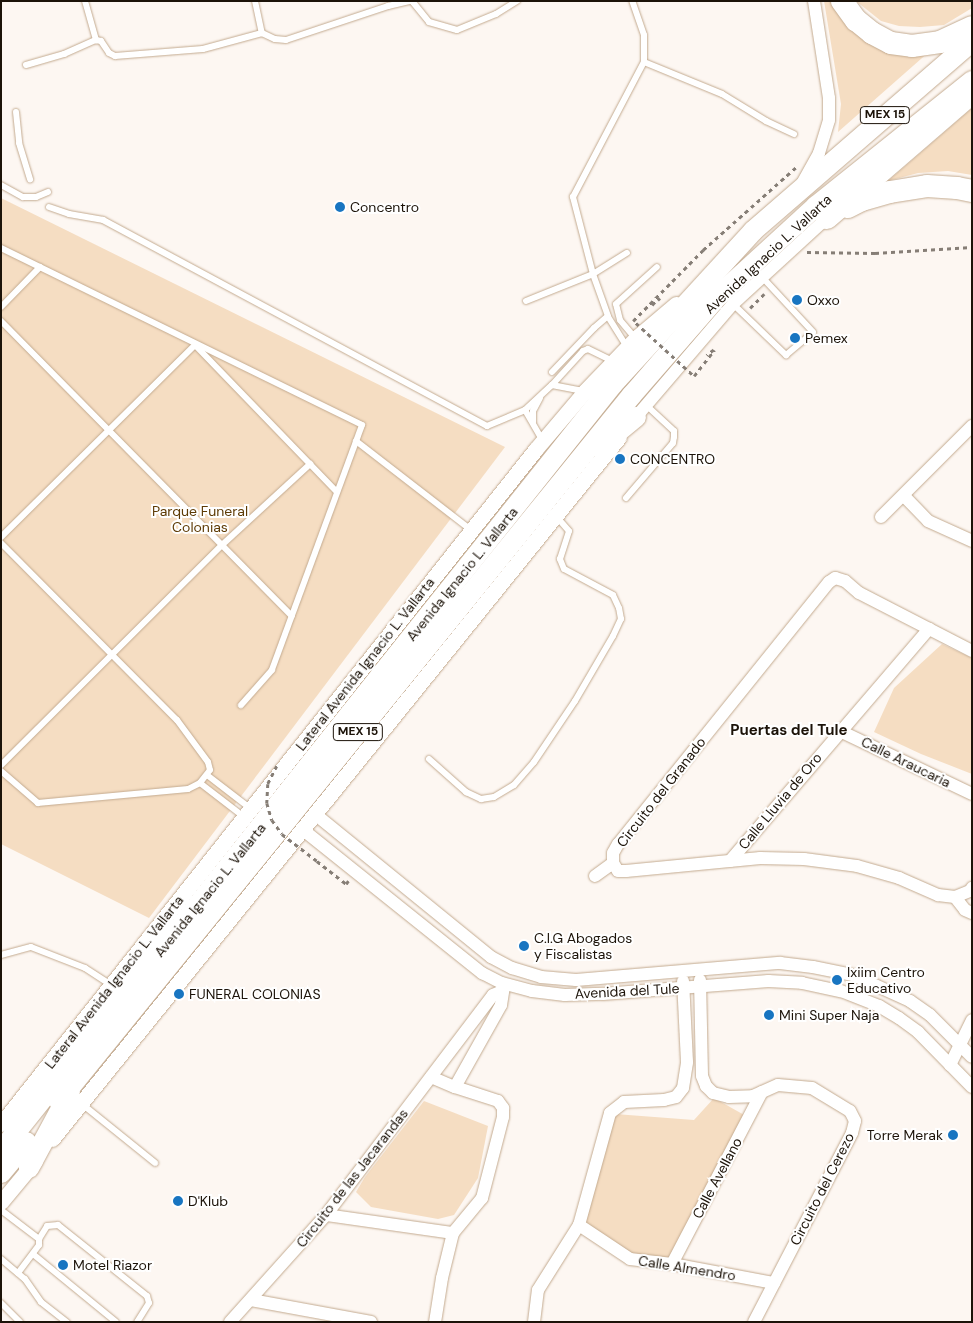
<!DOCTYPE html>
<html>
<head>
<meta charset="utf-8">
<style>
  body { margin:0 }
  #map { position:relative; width:973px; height:1323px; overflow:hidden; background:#fdf7f2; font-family:"DM Sans",sans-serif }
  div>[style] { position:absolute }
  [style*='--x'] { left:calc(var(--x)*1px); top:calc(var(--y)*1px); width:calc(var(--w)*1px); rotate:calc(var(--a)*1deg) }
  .green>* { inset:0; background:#f5ddc2 }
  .path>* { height:2.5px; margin-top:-1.25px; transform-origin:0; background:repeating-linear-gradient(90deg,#867e76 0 4px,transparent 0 8px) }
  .roads { filter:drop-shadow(0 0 1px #c3aa8f) drop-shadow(0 0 1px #c3aa8f) }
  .service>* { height:6px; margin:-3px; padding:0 3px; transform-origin:3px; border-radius:3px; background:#fff }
  .minor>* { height:12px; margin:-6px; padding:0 6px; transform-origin:6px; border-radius:6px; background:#fff }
  .tertiary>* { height:15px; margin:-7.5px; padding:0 7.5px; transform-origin:7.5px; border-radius:7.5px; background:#fff }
  .trunk>* { height:20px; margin:-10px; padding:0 10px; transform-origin:10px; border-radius:10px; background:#fff }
  .motorway>* { height:22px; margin:-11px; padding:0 11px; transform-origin:11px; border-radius:11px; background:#fff }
  .path-bridge>* { height:2.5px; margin-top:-1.25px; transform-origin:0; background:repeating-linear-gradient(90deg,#867e76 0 4px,transparent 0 8px) }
  .dots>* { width:14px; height:14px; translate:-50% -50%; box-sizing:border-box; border:2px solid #fff; border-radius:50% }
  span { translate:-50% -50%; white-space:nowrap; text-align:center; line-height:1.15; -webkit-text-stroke:4px #fff; paint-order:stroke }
  .shield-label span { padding:1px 4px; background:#fff; border:1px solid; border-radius:4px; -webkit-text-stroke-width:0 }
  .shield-label { font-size:12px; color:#1c1309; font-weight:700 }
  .poi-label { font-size:14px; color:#1c1309 }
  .left { translate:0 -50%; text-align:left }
  .right { translate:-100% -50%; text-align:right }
  .street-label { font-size:14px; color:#1c1309 }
  .park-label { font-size:14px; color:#5e3b05 }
  .neighbourhood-label { font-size:15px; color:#1c1309; font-weight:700 }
  .frame { position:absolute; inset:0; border:2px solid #1c1309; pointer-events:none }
</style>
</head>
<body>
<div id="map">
  <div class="green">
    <i style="clip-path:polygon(824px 1px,830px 1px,846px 24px,930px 51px,838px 132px,841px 104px)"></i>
    <i style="clip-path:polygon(856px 1px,972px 1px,972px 8px,944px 25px,920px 27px,899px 26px,881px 21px)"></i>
    <i style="clip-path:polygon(972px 108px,972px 175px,948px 171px,918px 173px,888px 181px)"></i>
    <i style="clip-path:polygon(1px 198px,505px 447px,149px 918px,1px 844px)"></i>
    <i style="clip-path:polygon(942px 644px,972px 658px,972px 774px,921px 754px,874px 732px,894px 688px)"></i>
    <i style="clip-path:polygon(714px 1098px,746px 1116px,671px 1259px,635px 1255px,583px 1224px,615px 1114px,694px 1120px)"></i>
    <i style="clip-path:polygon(424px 1101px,488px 1126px,478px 1178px,454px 1215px,438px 1219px,371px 1207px,356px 1192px,365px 1177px)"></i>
  </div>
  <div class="path">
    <i style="--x:807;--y:252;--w:68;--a:0.8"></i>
    <i style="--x:875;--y:253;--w:97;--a:-3.5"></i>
    <i style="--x:652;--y:305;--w:9;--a:-49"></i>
    <i style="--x:658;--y:298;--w:3;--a:45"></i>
    <i style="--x:750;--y:308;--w:20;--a:-45"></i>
    <i style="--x:633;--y:321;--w:100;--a:-45.4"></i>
    <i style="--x:703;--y:250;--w:125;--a:-41.7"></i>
    <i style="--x:694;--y:376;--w:33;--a:-52"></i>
    <i style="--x:714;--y:350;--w:9;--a:144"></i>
    <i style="--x:317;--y:861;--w:37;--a:38"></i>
    <i style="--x:346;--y:884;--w:4;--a:-56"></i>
  </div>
  <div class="roads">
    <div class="service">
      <i style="--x:85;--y:1;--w:41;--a:74.2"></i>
      <i style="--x:255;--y:1;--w:33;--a:78"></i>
      <i style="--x:412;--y:1;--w:27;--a:51"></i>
      <i style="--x:429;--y:22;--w:29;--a:16"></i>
      <i style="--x:457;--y:30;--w:42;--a:-22.3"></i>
      <i style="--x:496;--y:14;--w:25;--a:-32"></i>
      <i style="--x:644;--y:62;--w:84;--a:22.3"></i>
      <i style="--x:722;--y:94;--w:52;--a:31.5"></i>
      <i style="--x:766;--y:121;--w:31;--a:25"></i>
      <i style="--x:26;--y:65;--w:40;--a:-16"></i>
      <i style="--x:64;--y:54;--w:35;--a:-24"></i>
      <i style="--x:96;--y:40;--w:5;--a:11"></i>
      <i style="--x:101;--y:41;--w:14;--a:56"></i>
      <i style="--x:109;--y:53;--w:7;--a:27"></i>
      <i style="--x:115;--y:56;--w:88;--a:-4.5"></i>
      <i style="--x:203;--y:49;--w:61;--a:-15.2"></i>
      <i style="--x:262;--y:33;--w:14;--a:25"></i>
      <i style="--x:275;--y:39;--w:11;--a:5"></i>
      <i style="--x:286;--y:40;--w:108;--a:-18.4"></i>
      <i style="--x:388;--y:6;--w:23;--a:-13"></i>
      <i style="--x:16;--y:112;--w:31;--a:84"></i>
      <i style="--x:19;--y:143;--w:38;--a:73"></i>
      <i style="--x:1;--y:185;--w:25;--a:29"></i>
      <i style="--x:23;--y:197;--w:13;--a:0"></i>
      <i style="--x:36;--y:197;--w:13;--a:-23"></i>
      <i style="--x:49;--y:207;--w:21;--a:19"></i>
      <i style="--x:69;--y:214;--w:35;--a:10"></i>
      <i style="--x:103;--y:220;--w:436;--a:28.2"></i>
      <i style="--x:487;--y:426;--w:41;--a:-22.8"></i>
      <i style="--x:525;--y:410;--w:37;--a:-43"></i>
      <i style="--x:552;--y:385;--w:33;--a:11"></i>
      <i style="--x:1;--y:248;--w:402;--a:26.1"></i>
      <i style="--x:362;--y:425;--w:261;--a:110.2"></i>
      <i style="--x:272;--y:670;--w:47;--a:131.5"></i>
      <i style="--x:526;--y:301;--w:72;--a:-21.9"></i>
      <i style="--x:593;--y:274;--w:40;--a:-32"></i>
      <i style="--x:733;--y:304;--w:74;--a:43.9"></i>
      <i style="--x:786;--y:355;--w:35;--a:-40"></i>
      <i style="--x:813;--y:332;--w:75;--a:-132.8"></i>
      <i style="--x:1;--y:307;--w:56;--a:-45.7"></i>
      <i style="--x:1;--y:321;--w:414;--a:45.4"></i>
      <i style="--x:635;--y:338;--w:23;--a:-130"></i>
      <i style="--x:620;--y:320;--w:16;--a:-104"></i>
      <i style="--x:616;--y:304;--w:55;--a:-42.1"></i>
      <i style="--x:627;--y:347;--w:36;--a:-122"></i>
      <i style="--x:608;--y:316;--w:45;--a:-109.7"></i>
      <i style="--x:593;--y:274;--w:80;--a:-104.6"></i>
      <i style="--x:573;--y:197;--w:153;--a:-62.3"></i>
      <i style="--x:644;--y:62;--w:27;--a:-90"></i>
      <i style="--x:644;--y:35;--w:36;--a:-109"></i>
      <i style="--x:552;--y:372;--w:61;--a:-46.3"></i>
      <i style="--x:594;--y:328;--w:18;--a:-41"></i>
      <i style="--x:552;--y:385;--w:46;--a:-47.6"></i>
      <i style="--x:583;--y:351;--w:5;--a:-22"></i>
      <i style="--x:588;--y:349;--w:28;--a:26"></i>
      <i style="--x:525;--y:410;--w:36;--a:60"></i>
      <i style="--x:533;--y:422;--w:11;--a:-90"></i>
      <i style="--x:533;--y:411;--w:15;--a:-62"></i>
      <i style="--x:356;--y:441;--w:145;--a:37.7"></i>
      <i style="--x:626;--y:498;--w:72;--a:-49.5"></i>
      <i style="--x:673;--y:443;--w:6;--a:-81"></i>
      <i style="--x:674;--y:437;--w:6;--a:-90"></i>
      <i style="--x:674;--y:431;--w:38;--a:-137"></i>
      <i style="--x:1;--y:537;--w:273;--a:-44.7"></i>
      <i style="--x:195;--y:345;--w:204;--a:46"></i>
      <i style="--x:1;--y:543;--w:250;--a:45.2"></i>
      <i style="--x:177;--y:720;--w:52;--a:53.6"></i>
      <i style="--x:208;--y:762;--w:8;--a:76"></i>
      <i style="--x:210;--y:770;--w:16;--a:128"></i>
      <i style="--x:200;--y:783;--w:13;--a:153"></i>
      <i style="--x:188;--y:789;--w:151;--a:174.7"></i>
      <i style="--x:38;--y:803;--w:49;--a:-139.1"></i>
      <i style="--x:429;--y:759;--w:50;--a:41.7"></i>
      <i style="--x:466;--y:792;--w:17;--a:25"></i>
      <i style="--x:481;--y:799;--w:13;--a:-9"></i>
      <i style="--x:494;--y:797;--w:23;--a:-31"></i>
      <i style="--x:514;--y:785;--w:30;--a:-49"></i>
      <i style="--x:534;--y:762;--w:73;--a:-56.1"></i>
      <i style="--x:575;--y:701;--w:75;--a:-59.7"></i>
      <i style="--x:613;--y:636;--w:19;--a:-65"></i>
      <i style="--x:621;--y:619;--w:11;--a:-100"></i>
      <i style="--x:619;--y:608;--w:14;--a:-115"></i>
      <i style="--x:613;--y:595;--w:55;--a:-152"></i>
      <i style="--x:564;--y:569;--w:11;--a:-112"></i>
      <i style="--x:560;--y:559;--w:29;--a:-72"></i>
      <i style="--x:569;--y:531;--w:20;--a:-131"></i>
      <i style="--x:1;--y:765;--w:312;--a:-44.9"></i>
      <i style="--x:222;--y:545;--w:120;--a:-42.6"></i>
      <i style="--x:207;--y:775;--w:56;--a:37.7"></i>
      <i style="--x:200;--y:783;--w:56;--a:37.7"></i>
      <i style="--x:1;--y:955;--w:31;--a:-15"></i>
      <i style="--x:31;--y:947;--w:58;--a:21.3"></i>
      <i style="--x:85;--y:968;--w:31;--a:33"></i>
      <i style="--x:82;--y:1104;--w:94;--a:38.9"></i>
      <i style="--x:1;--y:1210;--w:48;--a:37.3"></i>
      <i style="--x:39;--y:1239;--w:15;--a:-58"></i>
      <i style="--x:47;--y:1226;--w:11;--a:-5"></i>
      <i style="--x:58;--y:1225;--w:114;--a:38.6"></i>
      <i style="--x:147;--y:1296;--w:7;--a:74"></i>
      <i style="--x:149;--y:1303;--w:22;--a:122"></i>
      <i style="--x:33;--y:1254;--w:107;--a:39.3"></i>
      <i style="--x:1;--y:1259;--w:31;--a:40"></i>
      <i style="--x:25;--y:1279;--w:28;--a:55"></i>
      <i style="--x:41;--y:1302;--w:33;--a:38"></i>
      <i style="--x:18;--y:1273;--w:35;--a:-53"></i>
      <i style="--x:39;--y:1245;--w:6;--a:-90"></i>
      <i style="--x:1;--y:1303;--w:27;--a:45"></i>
    </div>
    <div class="minor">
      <i style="--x:803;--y:182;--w:33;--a:-61"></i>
      <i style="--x:819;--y:153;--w:34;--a:-73"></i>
      <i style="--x:829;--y:120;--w:22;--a:-90"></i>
      <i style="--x:829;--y:98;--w:98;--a:-98.8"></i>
      <i style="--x:636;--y:417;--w:149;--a:-49.4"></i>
      <i style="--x:733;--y:304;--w:127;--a:-42.5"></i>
      <i style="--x:904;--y:496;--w:35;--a:46"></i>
      <i style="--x:928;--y:521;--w:48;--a:24.4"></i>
      <i style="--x:881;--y:517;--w:129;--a:-45"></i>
      <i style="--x:972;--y:651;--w:127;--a:-152.8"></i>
      <i style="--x:859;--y:593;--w:18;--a:-139"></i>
      <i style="--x:845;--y:581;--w:10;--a:-163"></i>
      <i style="--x:835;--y:578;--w:7;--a:146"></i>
      <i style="--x:829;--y:582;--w:336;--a:128.8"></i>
      <i style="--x:618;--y:844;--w:10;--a:119"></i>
      <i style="--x:613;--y:853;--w:10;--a:90"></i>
      <i style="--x:613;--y:863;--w:9;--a:58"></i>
      <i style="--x:618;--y:871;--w:8;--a:0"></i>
      <i style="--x:626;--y:871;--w:135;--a:-5.5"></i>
      <i style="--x:760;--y:858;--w:44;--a:1.3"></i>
      <i style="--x:804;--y:859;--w:53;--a:7.5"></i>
      <i style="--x:857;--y:866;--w:44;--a:15.9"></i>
      <i style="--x:899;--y:878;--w:43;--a:23.6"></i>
      <i style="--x:938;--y:895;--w:17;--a:7"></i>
      <i style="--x:955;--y:897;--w:16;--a:-22"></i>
      <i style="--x:970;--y:891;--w:4;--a:-56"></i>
      <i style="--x:840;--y:731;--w:146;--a:25.5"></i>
      <i style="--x:315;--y:814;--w:227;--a:39.1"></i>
      <i style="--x:491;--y:957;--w:24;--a:28"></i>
      <i style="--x:512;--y:968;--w:30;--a:17"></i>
      <i style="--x:541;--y:977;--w:35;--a:5"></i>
      <i style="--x:576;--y:980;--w:205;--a:-4.8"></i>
      <i style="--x:780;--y:963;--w:33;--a:7"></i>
      <i style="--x:813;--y:967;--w:41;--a:11.3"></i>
      <i style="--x:853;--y:975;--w:63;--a:24.5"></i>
      <i style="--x:910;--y:1001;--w:24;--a:35"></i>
      <i style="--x:930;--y:1015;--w:59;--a:45"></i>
      <i style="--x:302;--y:829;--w:231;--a:38.7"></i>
      <i style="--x:482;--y:973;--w:22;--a:27"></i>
      <i style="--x:502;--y:983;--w:31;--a:15"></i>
      <i style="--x:532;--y:991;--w:33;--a:7"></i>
      <i style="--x:565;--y:995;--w:38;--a:-2"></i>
      <i style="--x:603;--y:994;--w:166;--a:-4.5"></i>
      <i style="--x:768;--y:981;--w:34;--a:3"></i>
      <i style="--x:802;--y:983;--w:40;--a:12"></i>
      <i style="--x:841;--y:991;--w:41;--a:21.5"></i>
      <i style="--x:879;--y:1006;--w:23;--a:31"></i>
      <i style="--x:899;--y:1018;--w:24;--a:36"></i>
      <i style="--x:918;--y:1032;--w:77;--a:45.5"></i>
      <i style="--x:730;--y:861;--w:306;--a:-49.4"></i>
      <i style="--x:595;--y:876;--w:22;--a:-36"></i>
      <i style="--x:955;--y:897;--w:16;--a:52"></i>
      <i style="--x:965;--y:910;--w:8;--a:23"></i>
      <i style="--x:700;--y:980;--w:96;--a:88.8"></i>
      <i style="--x:702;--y:1076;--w:11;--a:68"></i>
      <i style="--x:706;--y:1086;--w:10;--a:45"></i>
      <i style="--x:713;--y:1093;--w:16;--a:14"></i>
      <i style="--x:729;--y:1097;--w:24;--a:-2"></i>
      <i style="--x:753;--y:1096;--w:27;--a:-24"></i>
      <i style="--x:778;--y:1085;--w:34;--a:5"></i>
      <i style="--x:812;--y:1088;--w:44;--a:31.2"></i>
      <i style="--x:850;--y:1111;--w:11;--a:63"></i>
      <i style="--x:855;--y:1121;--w:12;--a:104"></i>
      <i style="--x:852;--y:1133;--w:213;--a:117.4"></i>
      <i style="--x:950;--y:1065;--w:50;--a:-63.9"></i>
      <i style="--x:431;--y:1077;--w:26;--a:23"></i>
      <i style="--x:455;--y:1087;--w:45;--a:18"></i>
      <i style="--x:498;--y:1101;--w:9;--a:54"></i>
      <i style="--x:503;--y:1108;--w:9;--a:90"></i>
      <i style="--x:503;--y:1117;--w:84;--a:104.5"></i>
      <i style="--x:482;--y:1198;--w:45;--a:129.6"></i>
      <i style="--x:453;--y:1233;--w:46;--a:103.7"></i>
      <i style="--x:442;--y:1278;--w:45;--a:99"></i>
      <i style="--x:455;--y:1087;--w:94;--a:-60.7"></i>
      <i style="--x:501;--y:1005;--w:19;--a:-81"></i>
      <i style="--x:326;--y:1215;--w:128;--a:8.1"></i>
      <i style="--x:579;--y:1225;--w:61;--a:33.7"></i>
      <i style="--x:630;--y:1259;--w:42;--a:6.8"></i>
      <i style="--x:672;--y:1264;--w:104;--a:10.6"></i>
      <i style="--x:672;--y:1264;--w:194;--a:-62.4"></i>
      <i style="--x:251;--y:1300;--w:122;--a:10.4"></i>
      <i style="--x:230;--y:1322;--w:144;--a:-48.1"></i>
      <i style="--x:326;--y:1215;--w:276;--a:-52.8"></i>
      <i style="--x:493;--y:995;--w:10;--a:-24"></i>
      <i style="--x:534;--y:1322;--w:32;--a:-83"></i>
      <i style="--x:538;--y:1290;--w:77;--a:-57.8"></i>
      <i style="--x:579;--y:1225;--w:116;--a:-74.5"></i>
      <i style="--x:610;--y:1113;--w:18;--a:-38"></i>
      <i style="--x:624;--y:1102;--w:40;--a:-2.9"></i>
      <i style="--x:664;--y:1100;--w:12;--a:-14"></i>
      <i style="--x:676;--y:1097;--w:11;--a:-52"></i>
      <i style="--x:683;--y:1088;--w:26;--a:-81"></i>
      <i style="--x:687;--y:1062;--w:81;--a:-92.8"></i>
    </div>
    <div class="tertiary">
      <i style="--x:1;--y:1124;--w:860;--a:-51.61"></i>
      <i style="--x:535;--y:450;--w:77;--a:-49.7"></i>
      <i style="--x:585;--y:391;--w:75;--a:-46.1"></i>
      <i style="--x:637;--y:337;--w:51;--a:-40.2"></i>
      <i style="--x:52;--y:1139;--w:902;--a:-51.07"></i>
      <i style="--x:1;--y:1202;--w:53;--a:-50.3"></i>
    </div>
    <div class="trunk">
      <i style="--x:602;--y:445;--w:44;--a:-39.5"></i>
      <i style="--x:59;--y:1101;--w:909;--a:-50.94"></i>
      <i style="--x:632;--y:395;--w:133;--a:-49"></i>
      <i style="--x:719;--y:295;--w:132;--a:-42.5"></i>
      <i style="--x:816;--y:206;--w:200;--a:-38.7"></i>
      <i style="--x:1;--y:1151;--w:981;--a:-51.41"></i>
      <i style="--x:613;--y:384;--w:207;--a:-47.5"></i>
      <i style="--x:753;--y:231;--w:290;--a:-40.9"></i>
      <i style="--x:29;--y:1168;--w:86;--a:-61.7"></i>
      <i style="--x:1;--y:1173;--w:40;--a:-50"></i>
    </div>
    <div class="motorway">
      <i style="--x:842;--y:1;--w:24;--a:54"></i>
      <i style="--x:856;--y:20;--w:21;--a:39"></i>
      <i style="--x:872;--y:33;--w:21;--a:28"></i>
      <i style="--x:891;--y:43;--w:21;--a:8"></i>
      <i style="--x:912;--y:46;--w:28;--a:-8"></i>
      <i style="--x:940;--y:42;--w:35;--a:-25"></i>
      <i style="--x:848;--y:207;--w:16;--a:-27"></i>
      <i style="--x:862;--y:200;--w:29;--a:-16"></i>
      <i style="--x:890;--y:192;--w:37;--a:-9"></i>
      <i style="--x:927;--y:186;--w:30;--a:4"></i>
      <i style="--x:957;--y:188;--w:15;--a:11"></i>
      <i style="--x:827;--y:218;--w:191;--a:-40.8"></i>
    </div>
  </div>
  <div class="path-bridge">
    <i style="--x:636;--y:323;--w:79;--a:42.4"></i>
    <i style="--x:277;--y:766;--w:20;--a:117"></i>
    <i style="--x:268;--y:784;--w:19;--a:93"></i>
    <i style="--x:267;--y:803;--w:18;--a:74"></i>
    <i style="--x:272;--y:820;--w:17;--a:54"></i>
    <i style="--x:282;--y:834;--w:44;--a:37.6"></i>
  </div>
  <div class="dots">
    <i style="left:340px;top:207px;background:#1875c1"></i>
    <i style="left:797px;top:300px;background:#1875c1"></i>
    <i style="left:795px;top:338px;background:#1875c1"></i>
    <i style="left:620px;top:459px;background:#1875c1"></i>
    <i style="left:524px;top:946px;background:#1875c1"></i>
    <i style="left:837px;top:980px;background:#1875c1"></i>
    <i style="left:179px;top:994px;background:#1875c1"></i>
    <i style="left:769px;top:1015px;background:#1875c1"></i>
    <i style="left:953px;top:1135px;background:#1875c1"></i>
    <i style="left:178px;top:1201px;background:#1875c1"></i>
    <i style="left:63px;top:1265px;background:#1875c1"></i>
  </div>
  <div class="shield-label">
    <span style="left:885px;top:115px">MEX 15</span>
    <span style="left:358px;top:732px">MEX 15</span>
  </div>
  <div class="poi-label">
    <span class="left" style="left:350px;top:207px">Concentro</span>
    <span class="left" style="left:807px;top:300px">Oxxo</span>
    <span class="left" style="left:805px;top:338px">Pemex</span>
    <span class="left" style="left:630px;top:459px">CONCENTRO</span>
    <span class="left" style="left:534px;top:946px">C.I.G Abogados<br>y Fiscalistas</span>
    <span class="left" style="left:847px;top:980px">Ixiim Centro<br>Educativo</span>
    <span class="left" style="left:189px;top:994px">FUNERAL COLONIAS</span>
    <span class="left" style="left:779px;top:1015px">Mini Super Naja</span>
    <span class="right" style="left:943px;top:1135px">Torre Merak</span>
    <span class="left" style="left:188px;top:1201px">D'Klub</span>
    <span class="left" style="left:73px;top:1265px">Motel Riazor</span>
  </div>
  <div class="street-label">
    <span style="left:768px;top:254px;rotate:-43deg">Avenida Ignacio L. Vallarta</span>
    <span style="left:462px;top:574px;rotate:-51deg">Avenida Ignacio L. Vallarta</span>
    <span style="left:365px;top:664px;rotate:-52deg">Lateral Avenida Ignacio L. Vallarta</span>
    <span style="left:906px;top:762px;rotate:26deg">Calle Araucaria</span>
    <span style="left:661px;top:792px;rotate:-52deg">Circuito del Granado</span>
    <span style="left:780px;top:801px;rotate:-50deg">Calle Lluvia de Oro</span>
    <span style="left:210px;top:890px;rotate:-51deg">Avenida Ignacio L. Vallarta</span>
    <span style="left:114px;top:982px;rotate:-52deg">Lateral Avenida Ignacio L. Vallarta</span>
    <span style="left:627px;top:991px;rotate:-3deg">Avenida del Tule</span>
    <span style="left:352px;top:1178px;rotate:-52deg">Circuito de las Jacarandas</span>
    <span style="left:717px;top:1178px;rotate:-62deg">Calle Avellano</span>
    <span style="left:822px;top:1189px;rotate:-63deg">Circuito del Cerezo</span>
    <span style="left:687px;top:1268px;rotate:9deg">Calle Almendro</span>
  </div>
  <div class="park-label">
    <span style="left:200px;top:519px">Parque Funeral<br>Colonias</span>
  </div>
  <div class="neighbourhood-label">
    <span style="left:789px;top:731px">Puertas del Tule</span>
  </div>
  <div class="frame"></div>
</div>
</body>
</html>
